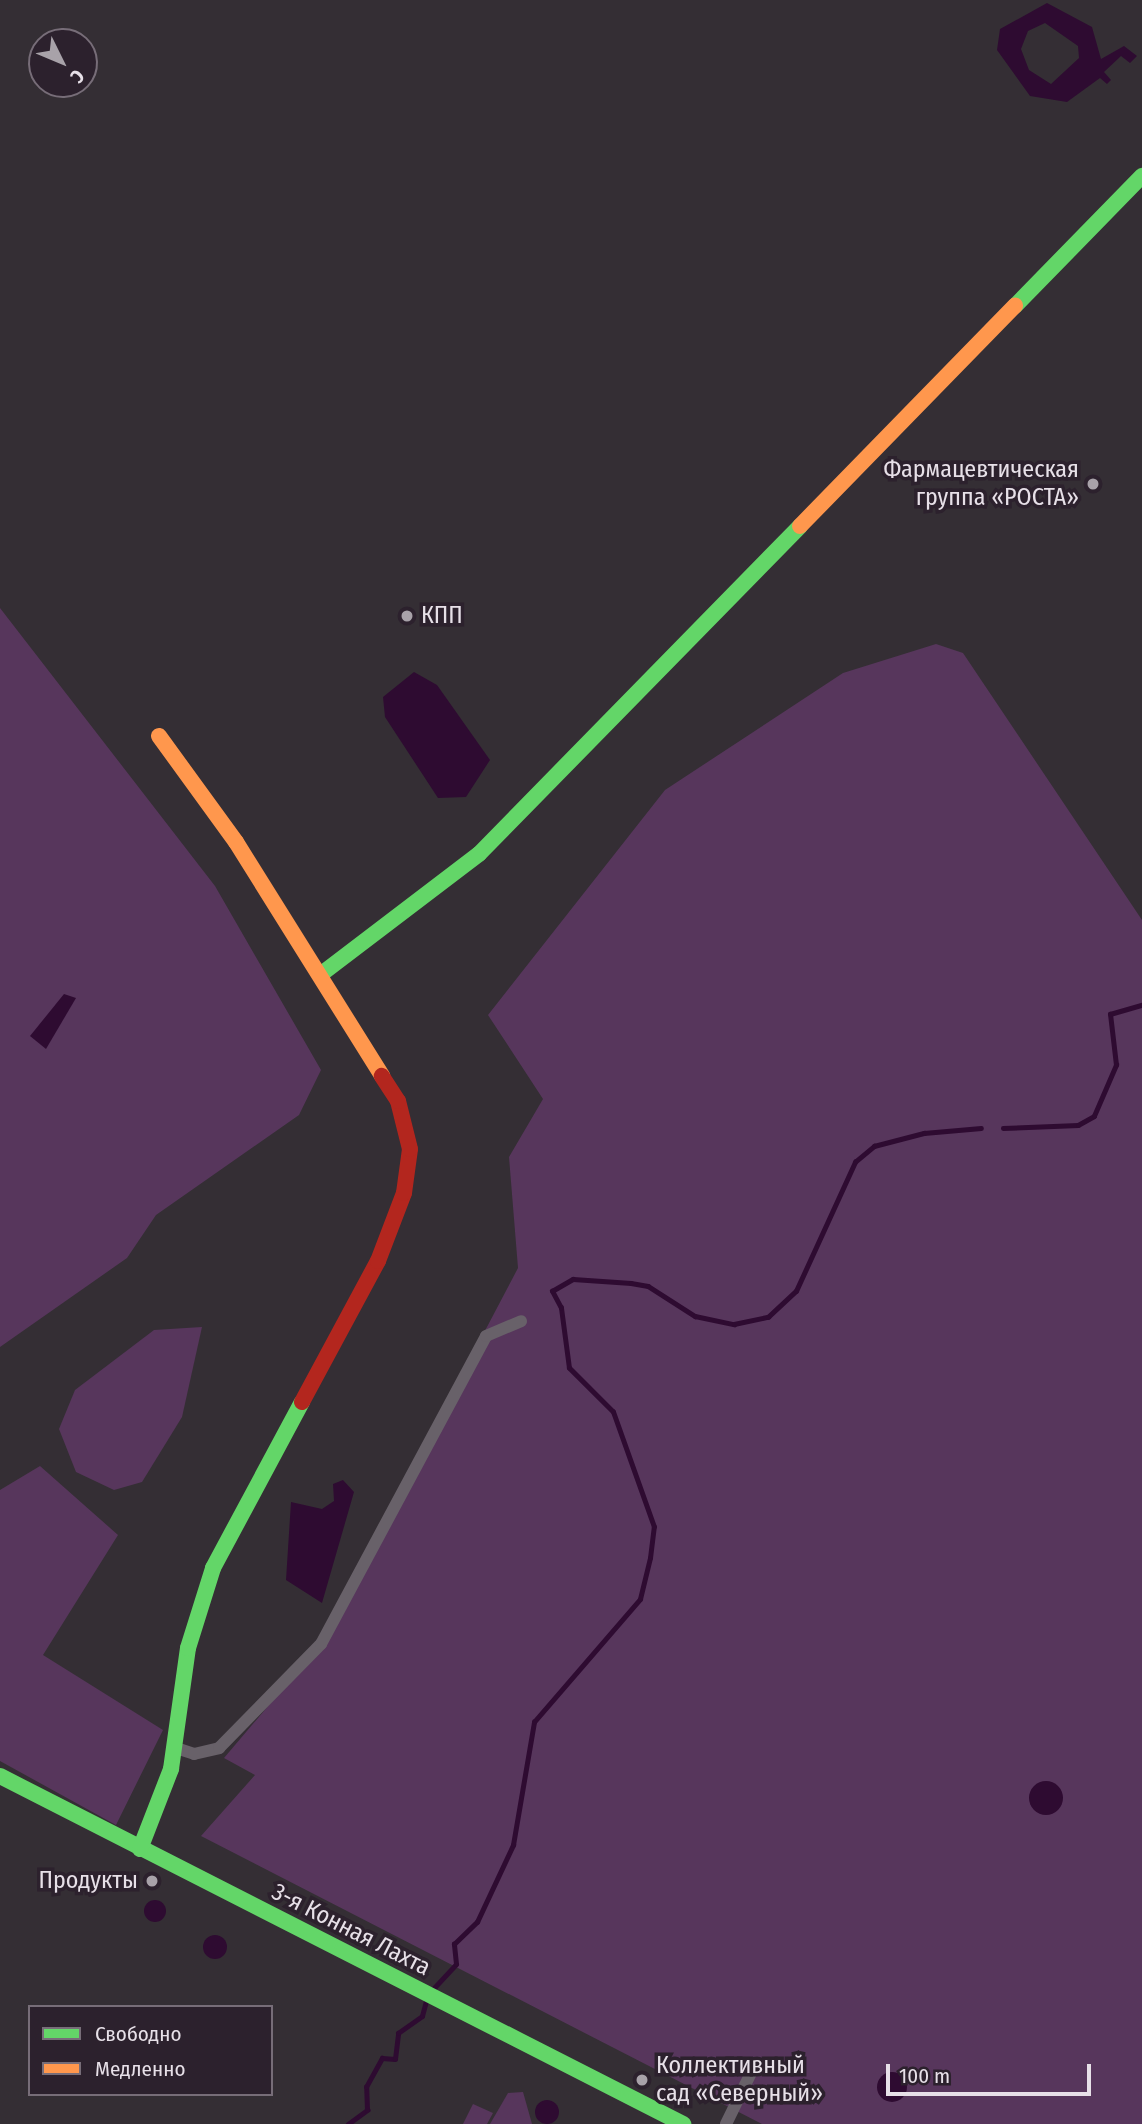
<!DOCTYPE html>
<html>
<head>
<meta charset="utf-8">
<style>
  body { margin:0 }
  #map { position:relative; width:1142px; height:2124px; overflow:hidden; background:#342e34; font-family:"Fira Sans Condensed",sans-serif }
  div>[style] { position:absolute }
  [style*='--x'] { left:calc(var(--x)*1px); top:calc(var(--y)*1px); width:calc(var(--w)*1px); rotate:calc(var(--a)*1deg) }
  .green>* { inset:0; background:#57365c }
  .water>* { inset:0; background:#2e0b31 }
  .round { border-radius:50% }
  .stream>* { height:4.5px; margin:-2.25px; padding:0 2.25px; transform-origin:2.25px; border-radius:2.25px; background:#2e0b31 }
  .street>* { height:12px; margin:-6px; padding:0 6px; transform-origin:6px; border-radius:6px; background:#686169 }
  .fast>* { height:16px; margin:-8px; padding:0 8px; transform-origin:8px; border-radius:8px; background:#63d668 }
  .slow>* { height:16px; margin:-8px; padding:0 8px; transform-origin:8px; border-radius:8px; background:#ff974d }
  .jam>* { height:16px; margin:-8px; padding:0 8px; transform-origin:8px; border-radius:8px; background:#b3261e }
  .dots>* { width:19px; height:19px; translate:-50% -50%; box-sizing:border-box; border:4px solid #2c212d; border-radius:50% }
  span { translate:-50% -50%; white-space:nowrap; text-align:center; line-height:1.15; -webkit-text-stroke:7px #2c212d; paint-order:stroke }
  .poi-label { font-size:24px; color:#e7e0e8 }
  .right { translate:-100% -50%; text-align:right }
  .left { translate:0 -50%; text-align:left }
  .street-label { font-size:24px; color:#e7e0e8 }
  .legend { position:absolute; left:28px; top:2005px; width:245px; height:91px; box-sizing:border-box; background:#2c212d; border:2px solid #776d78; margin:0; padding:9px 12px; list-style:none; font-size:21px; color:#e7e0e8 }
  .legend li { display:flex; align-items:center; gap:14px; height:35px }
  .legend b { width:35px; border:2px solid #776d78 }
  .north { position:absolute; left:28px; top:28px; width:70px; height:70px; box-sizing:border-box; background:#2c212d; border:2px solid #776d78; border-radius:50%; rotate:133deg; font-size:19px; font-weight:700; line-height:28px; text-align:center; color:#e7e0e8 }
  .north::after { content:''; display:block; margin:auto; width:24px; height:32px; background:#a8a2a9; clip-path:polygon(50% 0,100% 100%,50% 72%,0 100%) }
  .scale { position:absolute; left:886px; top:2064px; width:205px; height:32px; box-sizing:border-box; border:4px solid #e7e0e8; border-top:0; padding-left:9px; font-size:21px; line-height:24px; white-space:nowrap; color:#e7e0e8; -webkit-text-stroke:5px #2c212d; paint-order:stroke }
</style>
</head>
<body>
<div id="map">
  <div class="green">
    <i style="clip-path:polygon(0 608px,215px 886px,321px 1070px,299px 1115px,156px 1215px,127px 1258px,0 1347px)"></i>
    <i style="clip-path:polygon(936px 644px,963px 653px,1142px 920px,1142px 2124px,762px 2124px,201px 1836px,255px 1775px,224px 1758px,319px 1646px,518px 1268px,509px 1157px,543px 1099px,488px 1015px,665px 790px,843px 673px)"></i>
    <i style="clip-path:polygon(202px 1327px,182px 1417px,142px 1482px,114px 1490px,76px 1472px,59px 1429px,75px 1390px,154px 1330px)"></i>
    <i style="clip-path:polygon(40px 1466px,118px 1535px,43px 1655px,163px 1730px,116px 1825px,0 1761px,0 1490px)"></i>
    <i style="clip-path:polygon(523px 2092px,532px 2124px,490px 2124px,508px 2093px)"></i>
    <i style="clip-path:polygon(473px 2104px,493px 2113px,487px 2124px,463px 2124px)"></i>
  </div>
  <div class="water">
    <i style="clip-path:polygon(evenodd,1047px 3px,1092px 27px,1101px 59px,1124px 46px,1137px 56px,1130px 63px,1121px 56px,1104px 72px,1111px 80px,1107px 84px,1100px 78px,1067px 102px,1030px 96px,997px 50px,1000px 29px,1047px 3px,1045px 23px,1078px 46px,1079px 58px,1051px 84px,1029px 70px,1021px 49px,1028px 31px,1045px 23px)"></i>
    <i style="clip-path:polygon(414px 672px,437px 685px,490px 760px,466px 797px,438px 798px,385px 717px,383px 697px)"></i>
    <i style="clip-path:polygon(64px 994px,76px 998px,46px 1049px,30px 1036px)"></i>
    <i style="clip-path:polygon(343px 1480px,354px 1492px,322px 1603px,286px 1580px,291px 1502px,322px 1509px,334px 1501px,333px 1484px)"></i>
    <i class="round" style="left:1029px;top:1781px;width:34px;height:34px"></i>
    <i class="round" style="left:144px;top:1900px;width:22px;height:22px"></i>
    <i class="round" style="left:203px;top:1935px;width:24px;height:24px"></i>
    <i class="round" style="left:877px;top:2072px;width:30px;height:30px"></i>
    <i class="round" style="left:535px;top:2100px;width:24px;height:24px"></i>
  </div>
  <div class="stream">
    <i style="--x:1003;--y:1128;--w:75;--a:-2.3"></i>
    <i style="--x:1078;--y:1125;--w:18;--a:-29"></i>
    <i style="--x:1094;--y:1116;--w:56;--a:-66.7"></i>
    <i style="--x:1116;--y:1065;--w:51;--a:-96.7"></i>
    <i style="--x:1110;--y:1014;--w:33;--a:-16"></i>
    <i style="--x:432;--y:1990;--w:35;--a:-47"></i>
    <i style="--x:456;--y:1964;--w:20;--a:-96"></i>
    <i style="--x:454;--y:1944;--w:32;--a:-44"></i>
    <i style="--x:477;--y:1922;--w:85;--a:-64.9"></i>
    <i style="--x:513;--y:1845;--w:125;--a:-80.3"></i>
    <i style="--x:534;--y:1722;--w:162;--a:-49.2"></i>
    <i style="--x:640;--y:1599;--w:42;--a:-76.3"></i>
    <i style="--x:650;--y:1558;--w:31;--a:-83"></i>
    <i style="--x:654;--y:1527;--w:122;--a:-109.6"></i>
    <i style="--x:613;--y:1412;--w:62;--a:-135"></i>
    <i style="--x:569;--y:1368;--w:61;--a:-97.6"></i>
    <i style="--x:561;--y:1308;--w:19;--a:-118"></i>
    <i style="--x:552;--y:1291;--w:24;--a:-30"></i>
    <i style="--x:573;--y:1279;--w:58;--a:3.9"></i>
    <i style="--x:631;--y:1283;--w:17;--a:10"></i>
    <i style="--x:648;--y:1286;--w:56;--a:32.6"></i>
    <i style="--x:695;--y:1316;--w:40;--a:12"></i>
    <i style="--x:734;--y:1324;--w:35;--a:-12"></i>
    <i style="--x:768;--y:1317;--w:38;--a:-43"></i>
    <i style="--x:796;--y:1291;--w:142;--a:-65.4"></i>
    <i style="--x:855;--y:1162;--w:25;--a:-40"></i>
    <i style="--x:874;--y:1146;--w:52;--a:-14.6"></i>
    <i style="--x:924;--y:1133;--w:57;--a:-5"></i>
    <i style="--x:348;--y:2124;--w:24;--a:-36"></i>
    <i style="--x:367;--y:2110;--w:23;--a:-92"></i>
    <i style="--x:366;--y:2087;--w:33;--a:-61"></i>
    <i style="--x:382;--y:2058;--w:13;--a:4"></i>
    <i style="--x:395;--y:2059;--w:26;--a:-83"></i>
    <i style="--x:398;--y:2033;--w:29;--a:-35"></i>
    <i style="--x:422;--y:2016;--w:20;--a:-75"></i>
  </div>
  <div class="street">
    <i style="--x:176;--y:1748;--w:19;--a:18"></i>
    <i style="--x:194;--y:1754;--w:26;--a:-13"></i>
    <i style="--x:219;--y:1748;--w:146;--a:-45.6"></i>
    <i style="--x:321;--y:1644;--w:349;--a:-61.8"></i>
    <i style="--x:486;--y:1336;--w:38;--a:-23"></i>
    <i style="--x:726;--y:2124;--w:61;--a:-63.9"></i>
  </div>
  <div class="fast">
    <i style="--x:1015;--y:306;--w:182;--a:-45.7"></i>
    <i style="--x:320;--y:975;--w:200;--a:-37.3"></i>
    <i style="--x:479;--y:854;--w:459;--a:-45.6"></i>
    <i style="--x:0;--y:1776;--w:767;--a:27"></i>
    <i style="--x:140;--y:1849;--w:86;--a:-68.8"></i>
    <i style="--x:171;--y:1769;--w:122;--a:-82"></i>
    <i style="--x:188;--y:1648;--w:84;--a:-72.6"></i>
    <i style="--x:213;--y:1568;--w:188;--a:-61.8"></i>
  </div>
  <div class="slow">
    <i style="--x:800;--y:526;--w:308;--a:-45.7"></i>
    <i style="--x:159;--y:736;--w:131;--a:54"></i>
    <i style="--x:236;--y:842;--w:276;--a:58"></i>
  </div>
  <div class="jam">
    <i style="--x:302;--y:1402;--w:160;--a:-61.7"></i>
    <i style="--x:378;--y:1261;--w:73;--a:-69.1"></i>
    <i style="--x:404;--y:1193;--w:44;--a:-82.2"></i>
    <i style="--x:410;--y:1149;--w:49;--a:-104"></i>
    <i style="--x:398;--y:1101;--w:30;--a:-123"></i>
  </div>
  <div class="dots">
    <i style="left:1093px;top:484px;background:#a8a2a9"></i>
    <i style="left:407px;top:616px;background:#a8a2a9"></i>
    <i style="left:152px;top:1881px;background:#a8a2a9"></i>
    <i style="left:642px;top:2080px;background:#a8a2a9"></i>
  </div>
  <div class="poi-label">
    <span class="right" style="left:1079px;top:484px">Фармацевтическая<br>группа «РОСТА»</span>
    <span class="left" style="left:421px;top:616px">КПП</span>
    <span class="right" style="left:138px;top:1881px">Продукты</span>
    <span class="left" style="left:656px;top:2080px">Коллективный<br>сад «Северный»</span>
  </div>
  <div class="street-label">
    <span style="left:351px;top:1930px;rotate:27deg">3-я Конная Лахта</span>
  </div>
  <ul class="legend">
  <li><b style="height:9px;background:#63d668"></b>Свободно</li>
  <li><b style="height:9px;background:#ff974d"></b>Медленно</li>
  </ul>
  <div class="north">С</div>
  <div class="scale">100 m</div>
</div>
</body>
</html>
